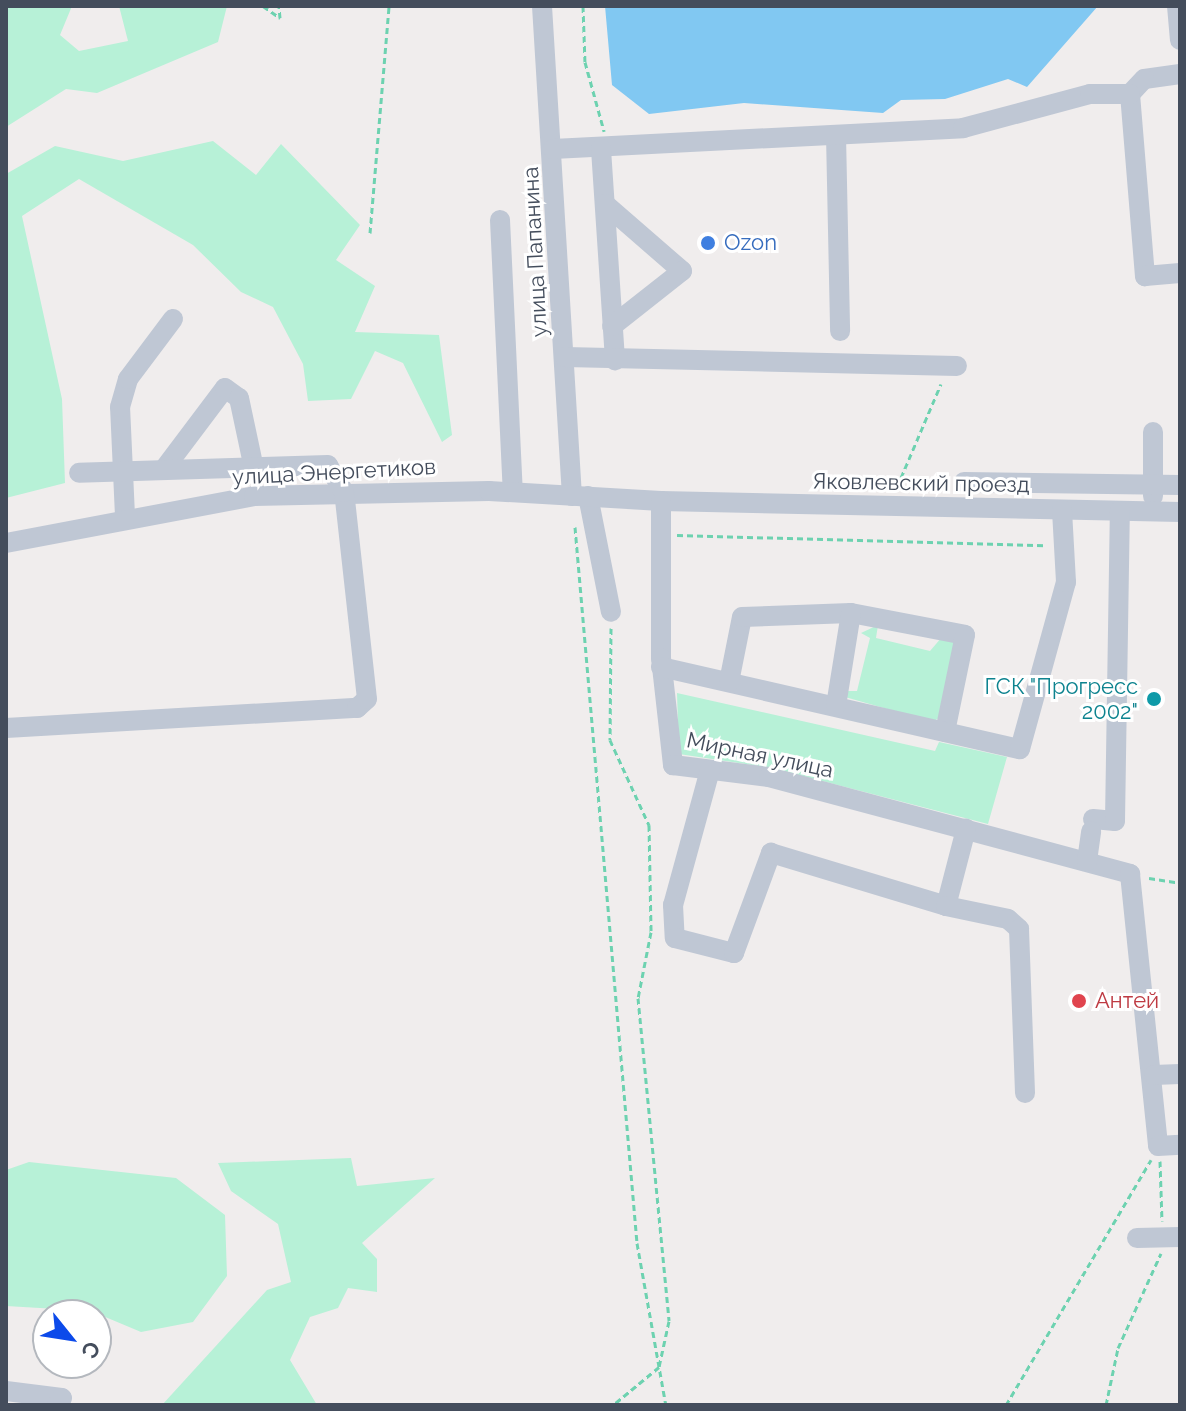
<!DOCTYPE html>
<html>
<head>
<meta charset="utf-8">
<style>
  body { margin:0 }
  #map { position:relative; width:1186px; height:1411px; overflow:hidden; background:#f0eded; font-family:Raleway,sans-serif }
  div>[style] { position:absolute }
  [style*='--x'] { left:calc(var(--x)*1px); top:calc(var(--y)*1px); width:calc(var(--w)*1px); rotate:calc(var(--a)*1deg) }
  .green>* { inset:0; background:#b7f1d7 }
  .water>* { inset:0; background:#81c8f2 }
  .path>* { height:3px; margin-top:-1.5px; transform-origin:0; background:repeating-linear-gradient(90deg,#6dd2b0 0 6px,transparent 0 10px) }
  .minor>* { height:20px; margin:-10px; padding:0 10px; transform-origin:10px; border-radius:10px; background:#bfc7d4 }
  .dots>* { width:22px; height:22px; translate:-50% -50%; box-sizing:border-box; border:4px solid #fff; border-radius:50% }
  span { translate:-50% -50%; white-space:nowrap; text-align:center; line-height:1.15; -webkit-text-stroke:6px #fff; paint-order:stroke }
  .shop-label { font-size:22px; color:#366cbe }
  .left { translate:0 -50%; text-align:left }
  .street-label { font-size:22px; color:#444d5c }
  .culture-label { font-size:22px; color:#0d838f }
  .right { translate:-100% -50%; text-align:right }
  .health-label { font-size:22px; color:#be3a42 }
  .frame { position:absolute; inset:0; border:8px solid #444d5c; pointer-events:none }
  .north { position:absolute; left:32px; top:1299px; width:80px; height:80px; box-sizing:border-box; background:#fff; border:2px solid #b4b8be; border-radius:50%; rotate:120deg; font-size:22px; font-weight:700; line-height:32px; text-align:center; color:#444d5c }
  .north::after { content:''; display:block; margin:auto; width:28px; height:36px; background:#0c4aea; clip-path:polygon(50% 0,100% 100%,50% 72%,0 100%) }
</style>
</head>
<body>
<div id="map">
  <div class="green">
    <i style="clip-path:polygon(6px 6px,72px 6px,60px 35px,79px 51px,128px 41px,119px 6px,227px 6px,218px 42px,97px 93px,66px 89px,6px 127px)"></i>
    <i style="clip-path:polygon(213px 141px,256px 175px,281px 144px,360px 225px,336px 260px,375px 286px,355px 332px,439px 335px,452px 435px,442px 442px,403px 363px,375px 351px,351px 399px,308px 401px,303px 364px,273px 307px,241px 292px,193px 245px,79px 179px,22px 216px,62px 399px,65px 483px,6px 498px,6px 174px,55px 146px,123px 161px)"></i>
    <i style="clip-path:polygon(878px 625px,876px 638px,930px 651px,942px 637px,953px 641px,958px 648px,940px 717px,933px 722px,845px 697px,845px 691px,857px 691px,870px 638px,861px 633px)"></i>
    <i style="clip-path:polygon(677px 693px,935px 751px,939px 742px,1007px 757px,988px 824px,772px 768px,679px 754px)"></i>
    <i style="clip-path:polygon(351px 1158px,357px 1186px,435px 1178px,362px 1243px,377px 1259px,377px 1292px,348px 1288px,338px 1308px,310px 1317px,290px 1360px,317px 1405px,162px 1405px,267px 1290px,291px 1282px,278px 1224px,231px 1191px,218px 1163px)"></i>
    <i style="clip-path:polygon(29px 1162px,176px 1178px,225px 1215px,227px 1276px,193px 1322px,141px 1332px,91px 1311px,6px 1306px,6px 1170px)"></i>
  </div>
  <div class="water">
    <i style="clip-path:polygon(605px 6px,1098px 6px,1027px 87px,1008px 79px,945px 99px,901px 100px,883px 113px,744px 103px,649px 114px,612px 85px)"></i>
  </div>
  <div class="path">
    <i style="--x:263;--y:6;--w:21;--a:35"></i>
    <i style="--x:280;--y:18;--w:12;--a:-95"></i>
    <i style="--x:583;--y:6;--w:56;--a:88"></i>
    <i style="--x:585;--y:62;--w:72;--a:74.6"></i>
    <i style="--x:370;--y:233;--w:228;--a:-85.2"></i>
    <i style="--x:897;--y:487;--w:112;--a:-66.9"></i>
    <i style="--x:575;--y:527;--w:719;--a:85.05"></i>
    <i style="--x:637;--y:1243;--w:165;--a:79.9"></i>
    <i style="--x:677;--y:535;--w:368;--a:1.6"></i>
    <i style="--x:611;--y:628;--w:112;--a:90.5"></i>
    <i style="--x:610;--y:740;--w:94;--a:65.4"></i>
    <i style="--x:649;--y:825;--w:107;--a:88.9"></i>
    <i style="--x:651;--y:932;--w:67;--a:101.1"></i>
    <i style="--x:638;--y:998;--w:324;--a:84.5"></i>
    <i style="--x:669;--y:1321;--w:47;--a:102.3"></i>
    <i style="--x:659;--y:1367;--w:60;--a:140.4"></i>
    <i style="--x:1149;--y:878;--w:31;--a:9"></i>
    <i style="--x:1160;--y:1161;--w:60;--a:88.1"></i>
    <i style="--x:1006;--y:1405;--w:285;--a:-59.4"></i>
    <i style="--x:1106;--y:1405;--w:58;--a:-78.1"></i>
    <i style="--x:1118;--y:1348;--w:104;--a:-65.6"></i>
  </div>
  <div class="minor">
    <i style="--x:542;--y:6;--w:491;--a:86.5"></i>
    <i style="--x:1177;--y:6;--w:34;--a:85"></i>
    <i style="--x:1180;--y:74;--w:36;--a:172"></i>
    <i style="--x:1144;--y:79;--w:21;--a:133"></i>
    <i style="--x:1130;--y:94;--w:183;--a:85.3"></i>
    <i style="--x:1145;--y:276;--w:35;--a:-5"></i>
    <i style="--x:836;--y:135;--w:196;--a:88.8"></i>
    <i style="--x:553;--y:149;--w:411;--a:-2.9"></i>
    <i style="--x:963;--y:128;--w:131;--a:-15"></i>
    <i style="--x:1090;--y:94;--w:40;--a:0"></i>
    <i style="--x:601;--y:149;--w:212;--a:86.2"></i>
    <i style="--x:605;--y:204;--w:102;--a:41"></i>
    <i style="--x:682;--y:271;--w:89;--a:141.8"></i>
    <i style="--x:500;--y:220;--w:272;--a:87.3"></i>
    <i style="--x:565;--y:357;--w:392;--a:1.3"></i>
    <i style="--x:1153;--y:432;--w:64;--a:90"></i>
    <i style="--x:164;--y:469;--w:101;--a:-53"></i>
    <i style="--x:225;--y:388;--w:17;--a:36"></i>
    <i style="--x:239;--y:398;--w:67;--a:78"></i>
    <i style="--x:964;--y:482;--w:216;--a:0.8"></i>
    <i style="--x:588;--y:496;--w:118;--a:78.8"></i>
    <i style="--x:661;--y:501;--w:519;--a:1.21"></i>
    <i style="--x:125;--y:516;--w:109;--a:-92.6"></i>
    <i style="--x:120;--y:407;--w:29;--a:-74"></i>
    <i style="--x:128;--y:379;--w:75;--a:-53.1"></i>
    <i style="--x:6;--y:543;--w:252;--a:-10.7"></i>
    <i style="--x:254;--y:496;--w:235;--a:-1.2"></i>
    <i style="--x:489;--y:491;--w:172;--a:3.3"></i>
    <i style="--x:661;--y:501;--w:157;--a:90"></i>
    <i style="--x:661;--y:658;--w:108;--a:83.6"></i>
    <i style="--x:673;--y:765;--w:97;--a:7.1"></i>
    <i style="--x:769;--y:777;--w:374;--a:15"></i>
    <i style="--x:1130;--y:874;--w:273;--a:84.1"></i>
    <i style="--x:1158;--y:1146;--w:22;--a:-3"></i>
    <i style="--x:851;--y:613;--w:116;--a:10.9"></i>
    <i style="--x:965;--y:635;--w:99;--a:101.7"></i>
    <i style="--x:661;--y:667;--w:368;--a:12.9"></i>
    <i style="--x:1020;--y:749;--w:173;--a:-74.6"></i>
    <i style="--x:1066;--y:582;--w:72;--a:-93.2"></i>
    <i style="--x:729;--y:682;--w:66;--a:-78.7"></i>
    <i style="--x:742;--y:617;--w:109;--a:-2.1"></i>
    <i style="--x:851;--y:613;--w:94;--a:99.2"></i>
    <i style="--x:6;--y:728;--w:352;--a:-3.3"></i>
    <i style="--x:357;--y:708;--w:13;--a:-42"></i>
    <i style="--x:367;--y:699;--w:208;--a:-96.3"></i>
    <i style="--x:344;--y:492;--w:31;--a:-121"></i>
    <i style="--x:328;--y:465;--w:249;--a:178.2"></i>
    <i style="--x:710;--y:770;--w:140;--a:105.3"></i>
    <i style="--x:673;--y:905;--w:33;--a:87"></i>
    <i style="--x:675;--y:938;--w:61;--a:14.3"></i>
    <i style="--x:734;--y:953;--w:107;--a:-69.7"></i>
    <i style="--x:771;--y:853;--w:183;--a:16.8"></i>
    <i style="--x:946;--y:906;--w:80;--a:-75.4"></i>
    <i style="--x:1093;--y:819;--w:22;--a:5"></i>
    <i style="--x:1115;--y:821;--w:310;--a:-89.1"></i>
    <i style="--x:1087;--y:861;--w:30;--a:-82"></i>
    <i style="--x:946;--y:906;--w:63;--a:11.8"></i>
    <i style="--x:1008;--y:919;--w:15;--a:42"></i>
    <i style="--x:1019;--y:929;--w:164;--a:87.9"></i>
    <i style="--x:1154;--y:1075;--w:26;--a:-2"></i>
    <i style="--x:1137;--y:1238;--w:43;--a:-1.3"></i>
    <i style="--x:6;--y:1391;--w:56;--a:7.1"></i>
    <i style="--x:62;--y:1398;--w:9;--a:126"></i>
  </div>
  <div class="dots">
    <i style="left:708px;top:243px;background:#3f7fe0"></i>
    <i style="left:1154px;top:699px;background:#0f9aa8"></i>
    <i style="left:1079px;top:1001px;background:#e0444e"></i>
  </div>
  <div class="shop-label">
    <span class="left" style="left:724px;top:243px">Ozon</span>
  </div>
  <div class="street-label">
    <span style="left:535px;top:252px;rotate:-93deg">улица Папанина</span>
    <span style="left:334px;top:472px;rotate:-3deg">улица Энергетиков</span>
    <span style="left:921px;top:483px;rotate:1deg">Яковлевский проезд</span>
    <span style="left:760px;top:755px;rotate:12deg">Мирная улица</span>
  </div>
  <div class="culture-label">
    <span class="right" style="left:1138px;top:699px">ГСК "Прогресс<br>2002"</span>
  </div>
  <div class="health-label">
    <span class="left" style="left:1095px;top:1001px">Антей</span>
  </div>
  <div class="frame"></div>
  <div class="north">С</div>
</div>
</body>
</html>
